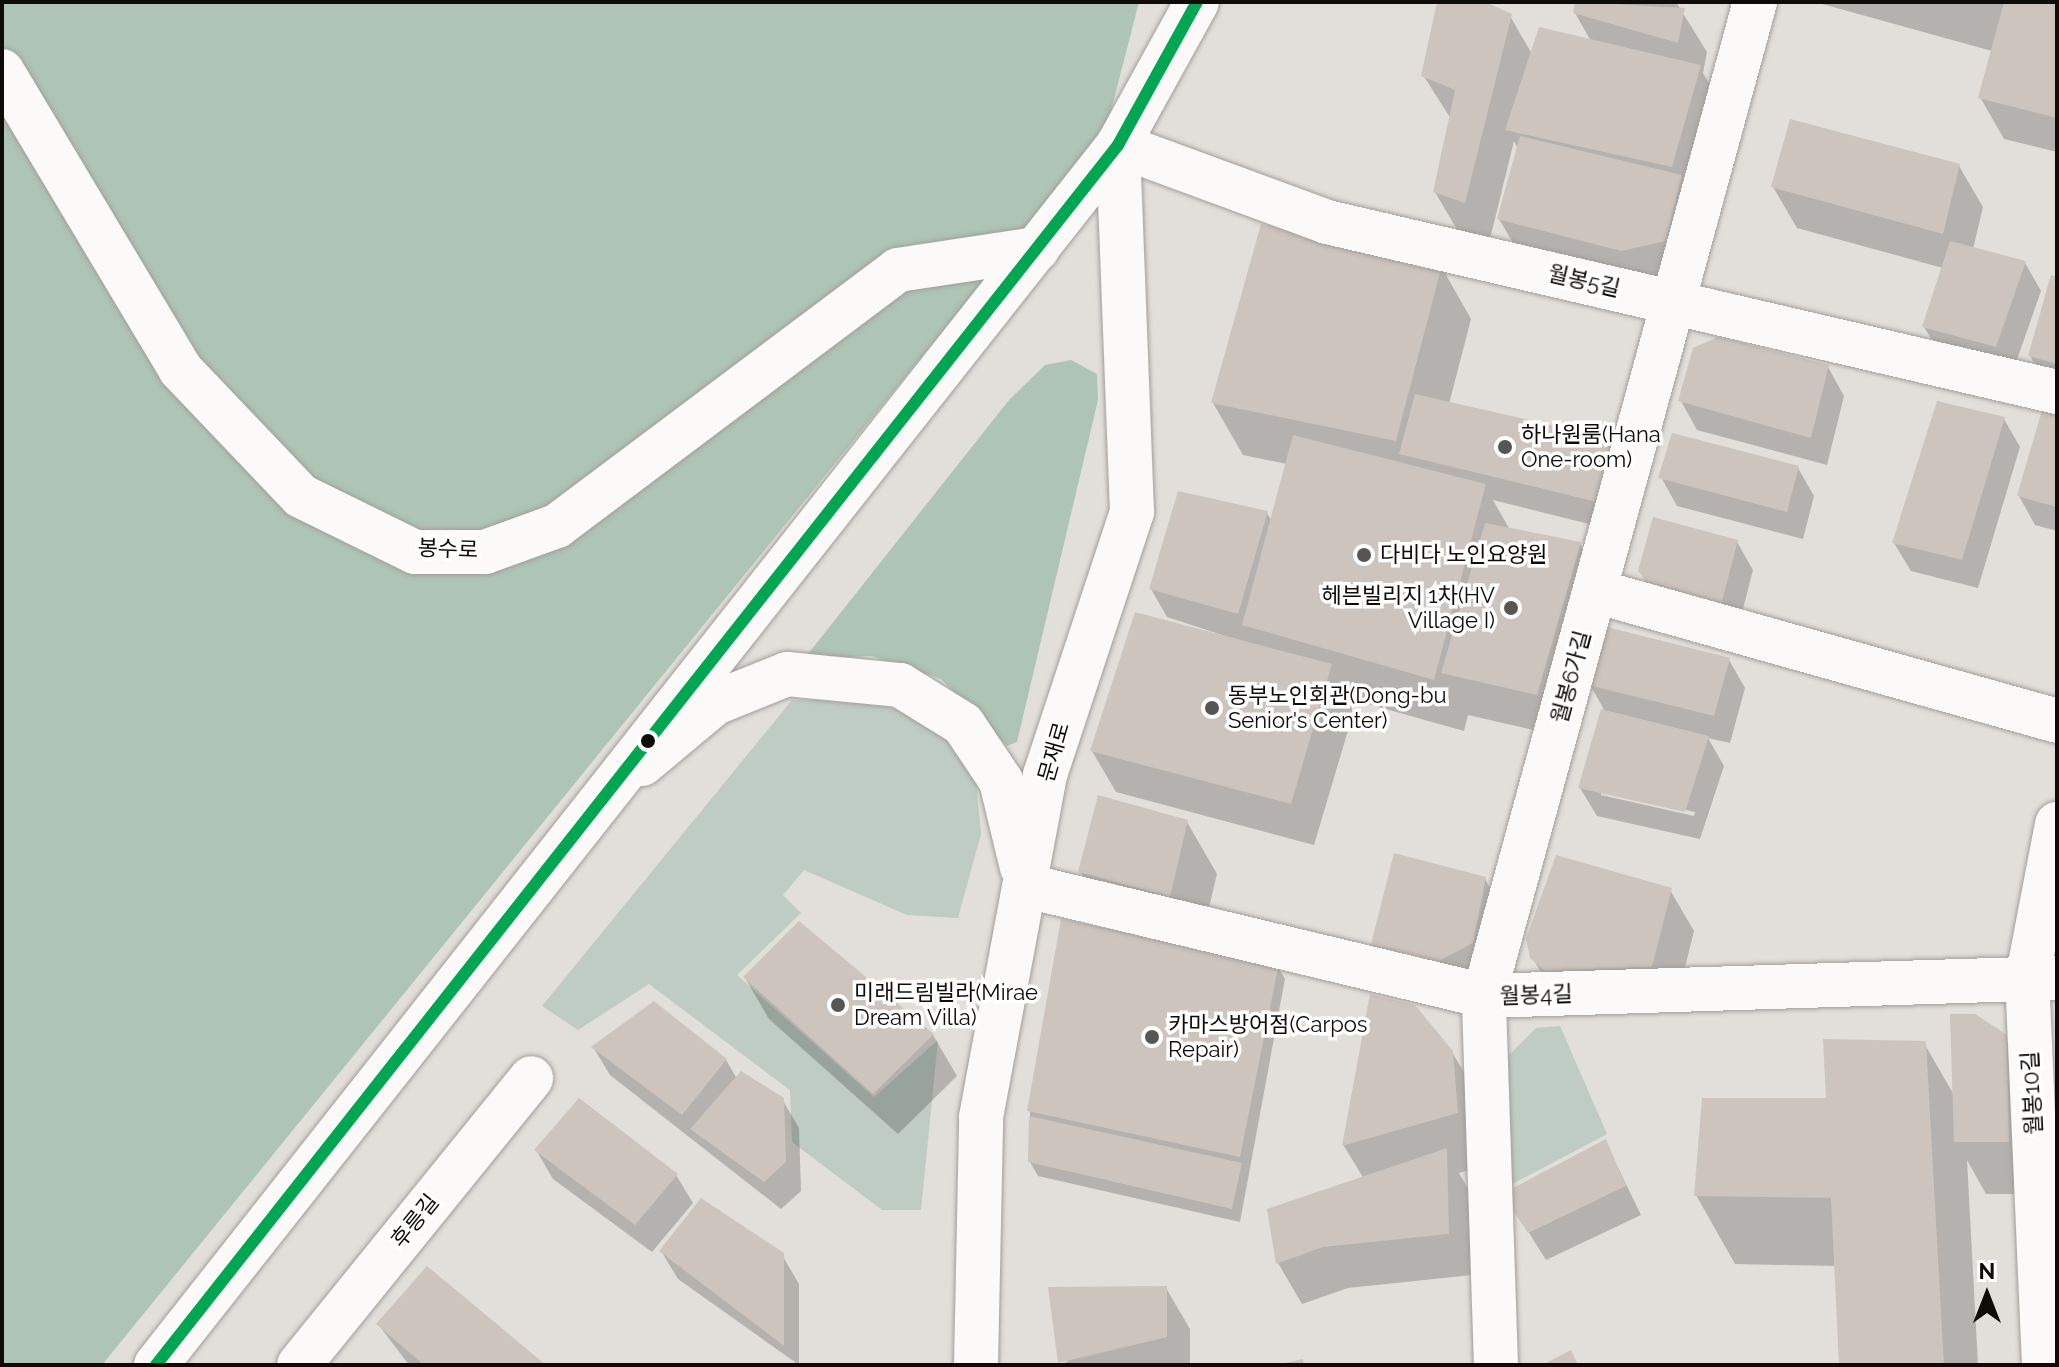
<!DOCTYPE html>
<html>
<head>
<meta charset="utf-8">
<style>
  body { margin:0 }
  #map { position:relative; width:2059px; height:1367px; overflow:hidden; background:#e2deda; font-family:Raleway,"Noto Sans KR",sans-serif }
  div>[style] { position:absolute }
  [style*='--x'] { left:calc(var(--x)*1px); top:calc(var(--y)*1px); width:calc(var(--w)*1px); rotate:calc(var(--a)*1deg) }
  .green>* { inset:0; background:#bfccc3 }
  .forest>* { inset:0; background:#aec4b6 }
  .shadow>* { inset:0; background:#0003 }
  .building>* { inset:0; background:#cdc4bd }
  .roads { filter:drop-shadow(0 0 2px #a29e9b) drop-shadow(0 0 2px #a29e9b) }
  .minor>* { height:44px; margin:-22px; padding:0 22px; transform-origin:22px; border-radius:22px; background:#fbfaf9 }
  .tertiary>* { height:44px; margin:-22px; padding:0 22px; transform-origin:22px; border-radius:22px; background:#fbfaf9 }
  .secondary>* { height:44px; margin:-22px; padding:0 22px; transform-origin:22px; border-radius:22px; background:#fbfaf9 }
  .bus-1>* { height:12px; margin:-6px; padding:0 6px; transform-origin:6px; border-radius:6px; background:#00a651 }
  .dots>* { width:22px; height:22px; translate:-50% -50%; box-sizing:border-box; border:4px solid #fff; border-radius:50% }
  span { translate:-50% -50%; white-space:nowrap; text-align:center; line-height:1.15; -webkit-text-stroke:7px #fff; paint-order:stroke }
  .street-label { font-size:22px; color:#0e0b09 }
  .poi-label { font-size:22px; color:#0e0b09 }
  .left { translate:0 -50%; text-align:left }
  .right { translate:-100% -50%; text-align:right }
  .frame { position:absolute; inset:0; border:4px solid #0e0b09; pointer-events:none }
  .north { position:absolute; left:1947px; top:1255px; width:80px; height:80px; -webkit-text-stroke:6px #fff; paint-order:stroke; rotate:0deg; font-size:22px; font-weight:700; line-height:32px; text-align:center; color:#0e0b09 }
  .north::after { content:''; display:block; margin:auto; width:28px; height:36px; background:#0e0b09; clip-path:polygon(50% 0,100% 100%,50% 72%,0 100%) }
</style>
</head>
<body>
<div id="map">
  <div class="green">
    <i style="clip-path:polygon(792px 700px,871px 700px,946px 730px,975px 768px,981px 834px,958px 918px,907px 915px,804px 870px,783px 895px,801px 913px,737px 975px,874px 1097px,938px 1040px,921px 1210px,882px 1210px,792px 1142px,790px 1090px,649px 984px,578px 1030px,542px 1006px)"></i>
    <i style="clip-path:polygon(1560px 1026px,1607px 1134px,1503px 1189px,1508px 1056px,1536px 1028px)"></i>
  </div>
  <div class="forest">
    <i style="clip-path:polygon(2px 2px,1139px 2px,1106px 130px,102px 1365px,2px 1365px)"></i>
    <i style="clip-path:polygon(1071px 360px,1097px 374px,1098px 400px,1017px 742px,1007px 746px,941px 679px,871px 656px,804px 659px,1009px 400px,1045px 365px)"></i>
  </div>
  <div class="shadow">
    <i style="clip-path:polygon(1439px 2px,1474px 2px,1510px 16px,1532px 54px,1591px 41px,1575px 13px,1577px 2px,1676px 2px,1707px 52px,1703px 73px,1724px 108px,1689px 282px,1523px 260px,1499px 219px,1518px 149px,1514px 141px,1489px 243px,1459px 233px,1435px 192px,1451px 119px,1423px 75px)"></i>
    <i style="clip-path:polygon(1815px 2px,2057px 2px,2057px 152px,2004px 139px,1980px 97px,1992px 51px)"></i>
    <i style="clip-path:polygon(1959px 166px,1983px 207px,1973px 249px,2025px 263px,2041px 291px,2012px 374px,1941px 355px,1924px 327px,1943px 268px,1797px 228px,1773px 187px)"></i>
    <i style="clip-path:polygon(1441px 266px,1471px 319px,1449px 404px,1610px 441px,1627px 469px,1613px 530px,1493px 500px,1510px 530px,1580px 544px,1604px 585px,1560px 736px,1468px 715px,1464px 731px,1350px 699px,1355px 707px,1314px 845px,1116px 792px,1092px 751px,1256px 646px,1167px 617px,1151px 589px,1267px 513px,1272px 522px,1287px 464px,1243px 455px,1213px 403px)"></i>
    <i style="clip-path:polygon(2057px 279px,2057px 387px,2047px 385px,2030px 356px)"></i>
    <i style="clip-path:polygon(1828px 367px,1844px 396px,1827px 465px,1697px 430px,1681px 401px)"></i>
    <i style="clip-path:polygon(2057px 416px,2057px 531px,2035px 525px,2019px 496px)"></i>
    <i style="clip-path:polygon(2004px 419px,2020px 447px,1978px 588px,1911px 571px,1894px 543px)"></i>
    <i style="clip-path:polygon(1798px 468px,1814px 496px,1803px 539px,1677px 506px,1661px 477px)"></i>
    <i style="clip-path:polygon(1737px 542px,1753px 570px,1735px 640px,1656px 600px,1640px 571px)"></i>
    <i style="clip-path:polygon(evenodd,1729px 660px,1745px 688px,1730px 743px,1708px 738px,1724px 766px,1700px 839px,1597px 816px,1580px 788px,1606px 713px,1590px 685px,1729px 660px,1601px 791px,1695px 812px,1694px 816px,1601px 795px,1601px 791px)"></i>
    <i style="clip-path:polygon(1187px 822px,1217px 874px,1199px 949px,1277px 965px,1285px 979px,1240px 1222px,1038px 1176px,1030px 1162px,1030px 1110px,1166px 942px,1110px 924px,1080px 871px)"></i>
    <i style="clip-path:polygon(1485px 879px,1501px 908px,1488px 971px,1450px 992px,1372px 947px)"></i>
    <i style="clip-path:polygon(1670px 890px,1694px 931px,1675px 1008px,1557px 999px,1532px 957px)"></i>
    <i style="clip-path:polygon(745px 978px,933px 1035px,957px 1076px,898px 1134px,769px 1019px)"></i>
    <i style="clip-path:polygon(2005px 1036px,2036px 1089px,2038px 1194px,1986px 1194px,1967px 1160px,1978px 1365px,1841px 1365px,1836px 1266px,1735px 1264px,1696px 1195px,1828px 1100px,1924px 1043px,1954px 1095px)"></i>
    <i style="clip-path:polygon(593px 1047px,726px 1060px,737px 1079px,782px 1099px,799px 1128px,801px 1191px,781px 1209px,610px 1075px)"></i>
    <i style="clip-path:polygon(1452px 1052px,1483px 1105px,1487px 1165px,1459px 1173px,1470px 1192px,1472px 1275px,1348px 1288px,1302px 1304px,1278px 1263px,1364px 1179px,1344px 1146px,1352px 1101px)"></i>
    <i style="clip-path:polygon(1605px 1141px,1641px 1215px,1546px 1260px,1505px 1195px)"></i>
    <i style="clip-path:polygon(536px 1150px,676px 1175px,693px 1203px,652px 1252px,553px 1179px)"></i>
    <i style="clip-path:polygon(661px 1251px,782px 1255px,799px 1284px,799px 1365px,678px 1279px)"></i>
    <i style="clip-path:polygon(1166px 1288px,1190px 1329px,1190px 1365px,1062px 1365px)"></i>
    <i style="clip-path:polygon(378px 1324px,543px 1365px,409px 1365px)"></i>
  </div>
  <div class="building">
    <i style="clip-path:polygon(1437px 2px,1485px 2px,1512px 14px,1465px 203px,1433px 192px,1455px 90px,1421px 76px)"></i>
    <i style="clip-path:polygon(1575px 2px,1685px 8px,1678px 43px,1573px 13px)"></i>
    <i style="clip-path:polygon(2004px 2px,2057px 2px,2057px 118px,1978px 98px)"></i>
    <i style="clip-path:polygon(1539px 27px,1701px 65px,1672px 167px,1505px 130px)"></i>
    <i style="clip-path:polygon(1790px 119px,1960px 164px,1943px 234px,1771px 187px)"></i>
    <i style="clip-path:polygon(1520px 136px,1682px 175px,1666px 241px,1621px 251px,1497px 219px)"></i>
    <i style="clip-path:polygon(1261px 224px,1442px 265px,1396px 441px,1211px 403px)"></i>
    <i style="clip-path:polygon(1950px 241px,2026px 261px,1996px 347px,1922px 327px)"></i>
    <i style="clip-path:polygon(2051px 275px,2057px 277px,2057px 364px,2028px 356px)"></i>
    <i style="clip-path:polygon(1718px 337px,1829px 365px,1811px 438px,1678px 401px,1693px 348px)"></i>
    <i style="clip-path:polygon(1415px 394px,1612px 439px,1597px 502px,1399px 454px)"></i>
    <i style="clip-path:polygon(1937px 401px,2005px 417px,1962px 560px,1892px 543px)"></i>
    <i style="clip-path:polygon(2042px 410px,2057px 413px,2057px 507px,2017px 496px)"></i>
    <i style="clip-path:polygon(1672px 433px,1799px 466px,1787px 512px,1658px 478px)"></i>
    <i style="clip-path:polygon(1293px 435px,1486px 484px,1434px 680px,1242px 625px)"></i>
    <i style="clip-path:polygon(1178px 491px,1268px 511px,1238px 614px,1149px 589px)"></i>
    <i style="clip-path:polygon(1653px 517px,1738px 540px,1719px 613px,1659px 595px,1638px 571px)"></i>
    <i style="clip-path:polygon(1485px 523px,1581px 542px,1537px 695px,1441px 673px)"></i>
    <i style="clip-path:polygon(1135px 612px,1332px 664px,1291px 804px,1090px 751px)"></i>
    <i style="clip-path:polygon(1607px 627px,1730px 658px,1714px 716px,1588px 685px)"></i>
    <i style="clip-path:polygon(1601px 709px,1709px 736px,1685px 812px,1578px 788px)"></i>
    <i style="clip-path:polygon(1098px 795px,1188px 820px,1170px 897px,1078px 872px)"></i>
    <i style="clip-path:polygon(1394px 853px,1486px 877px,1473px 943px,1433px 964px,1370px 948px)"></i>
    <i style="clip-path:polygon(1556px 855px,1672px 888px,1652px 967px,1545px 971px,1530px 958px,1526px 939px)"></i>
    <i style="clip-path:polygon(1061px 919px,1279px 963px,1240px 1157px,1027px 1111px)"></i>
    <i style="clip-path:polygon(799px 921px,934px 1034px,873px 1094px,743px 977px)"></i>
    <i style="clip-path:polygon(1370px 994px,1415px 1005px,1453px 1051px,1458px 1113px,1342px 1146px)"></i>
    <i style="clip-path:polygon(654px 1001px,727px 1059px,682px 1115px,591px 1047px)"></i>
    <i style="clip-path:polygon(1950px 1014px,1975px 1014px,2007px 1035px,2009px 1142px,1954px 1142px)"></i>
    <i style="clip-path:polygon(1823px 1039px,1926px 1041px,1944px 1365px,1839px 1365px,1831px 1198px,1694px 1196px,1702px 1098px,1826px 1098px)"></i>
    <i style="clip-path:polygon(741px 1071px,784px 1098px,786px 1162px,764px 1182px,690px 1129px)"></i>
    <i style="clip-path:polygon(579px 1098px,678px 1174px,635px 1225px,534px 1150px)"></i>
    <i style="clip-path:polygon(1029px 1116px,1242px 1163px,1232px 1209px,1028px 1162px)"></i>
    <i style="clip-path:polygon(1606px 1139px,1626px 1186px,1528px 1233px,1502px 1194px)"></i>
    <i style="clip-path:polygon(1447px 1148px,1449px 1234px,1323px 1247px,1276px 1264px,1267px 1209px)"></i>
    <i style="clip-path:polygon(701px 1198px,784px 1253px,784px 1346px,659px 1251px)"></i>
    <i style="clip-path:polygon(427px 1266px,546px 1365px,424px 1365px,376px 1324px)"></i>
    <i style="clip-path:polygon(1167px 1286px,1167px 1337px,1058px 1363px,1048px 1287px)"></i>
    <i style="clip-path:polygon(1571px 1350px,1578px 1365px,1542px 1365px)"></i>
    <i style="clip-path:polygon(1303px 1359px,1304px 1365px,1280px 1365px,1280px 1364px)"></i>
  </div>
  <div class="roads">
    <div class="minor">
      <i style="--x:2;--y:71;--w:347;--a:59.1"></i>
      <i style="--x:180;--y:369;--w:175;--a:46.4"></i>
      <i style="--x:301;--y:496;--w:127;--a:26.2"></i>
      <i style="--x:415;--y:552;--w:70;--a:0"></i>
      <i style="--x:485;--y:552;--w:77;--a:-19.9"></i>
      <i style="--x:557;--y:526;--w:426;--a:-36.9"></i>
      <i style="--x:898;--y:270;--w:141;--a:-8.6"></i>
      <i style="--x:1118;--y:145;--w:223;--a:20.2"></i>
      <i style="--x:1327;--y:222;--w:750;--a:13.11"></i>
      <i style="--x:1595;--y:591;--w:480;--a:15.7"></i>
      <i style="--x:1027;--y:886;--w:470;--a:13.5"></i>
      <i style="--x:1484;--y:996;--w:573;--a:-1.8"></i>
      <i style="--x:299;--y:1365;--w:369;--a:-51"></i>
      <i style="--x:1496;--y:1365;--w:369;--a:-91.9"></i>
      <i style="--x:1484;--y:996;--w:1030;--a:-74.75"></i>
      <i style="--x:2044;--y:1365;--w:385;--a:-92.5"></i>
      <i style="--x:2027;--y:980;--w:159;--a:-79.1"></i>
    </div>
    <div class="tertiary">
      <i style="--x:642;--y:764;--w:95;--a:-39.9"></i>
      <i style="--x:715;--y:703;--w:78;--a:-21.9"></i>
      <i style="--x:787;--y:674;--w:114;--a:5.6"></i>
      <i style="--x:900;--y:685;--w:74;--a:31.8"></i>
      <i style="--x:963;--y:724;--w:69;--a:56.3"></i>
      <i style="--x:1001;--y:781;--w:89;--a:76.4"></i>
      <i style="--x:976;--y:1365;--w:248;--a:-88.8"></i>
      <i style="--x:981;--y:1117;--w:348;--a:-79.4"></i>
      <i style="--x:1045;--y:775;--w:277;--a:-71.7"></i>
      <i style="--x:1132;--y:512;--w:367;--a:-92.2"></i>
    </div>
    <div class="secondary">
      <i style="--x:156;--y:1365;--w:1554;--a:-51.74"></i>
      <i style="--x:1118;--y:145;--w:163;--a:-61.1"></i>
    </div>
  </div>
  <div class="bus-1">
    <i style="--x:156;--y:1365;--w:1554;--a:-51.74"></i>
    <i style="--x:1118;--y:145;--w:163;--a:-61.1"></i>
  </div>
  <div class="dots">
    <i style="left:1505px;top:447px;background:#585552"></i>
    <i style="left:1364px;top:555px;background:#585552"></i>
    <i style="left:1511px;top:608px;background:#585552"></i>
    <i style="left:1212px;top:708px;background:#585552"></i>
    <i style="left:648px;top:741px;background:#0e0b09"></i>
    <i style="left:838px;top:1005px;background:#585552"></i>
    <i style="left:1152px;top:1037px;background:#585552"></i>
  </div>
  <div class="street-label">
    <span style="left:1584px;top:281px;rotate:13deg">월봉5길</span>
    <span style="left:448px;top:549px;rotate:2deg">봉수로</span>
    <span style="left:1571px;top:677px;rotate:-75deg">월봉6가길</span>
    <span style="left:1054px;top:752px;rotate:-74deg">문재로</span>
    <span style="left:1536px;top:995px;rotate:-2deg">월봉4길</span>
    <span style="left:2032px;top:1093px;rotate:-93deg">월봉10길</span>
    <span style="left:415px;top:1221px;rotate:-51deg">후릉길</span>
  </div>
  <div class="poi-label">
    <span class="left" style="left:1521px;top:447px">하나원룸(Hana<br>One-room)</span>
    <span class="left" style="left:1380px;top:555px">다비다 노인요양원</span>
    <span class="right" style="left:1495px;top:608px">헤븐빌리지 1차(HV<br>Village I)</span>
    <span class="left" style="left:1228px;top:708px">동부노인회관(Dong-bu<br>Senior's Center)</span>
    <span class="left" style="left:854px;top:1005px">미래드림빌라(Mirae<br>Dream Villa)</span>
    <span class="left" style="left:1168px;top:1037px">카마스방어점(Carpos<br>Repair)</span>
  </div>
  <div class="frame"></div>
  <div class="north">N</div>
</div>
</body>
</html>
